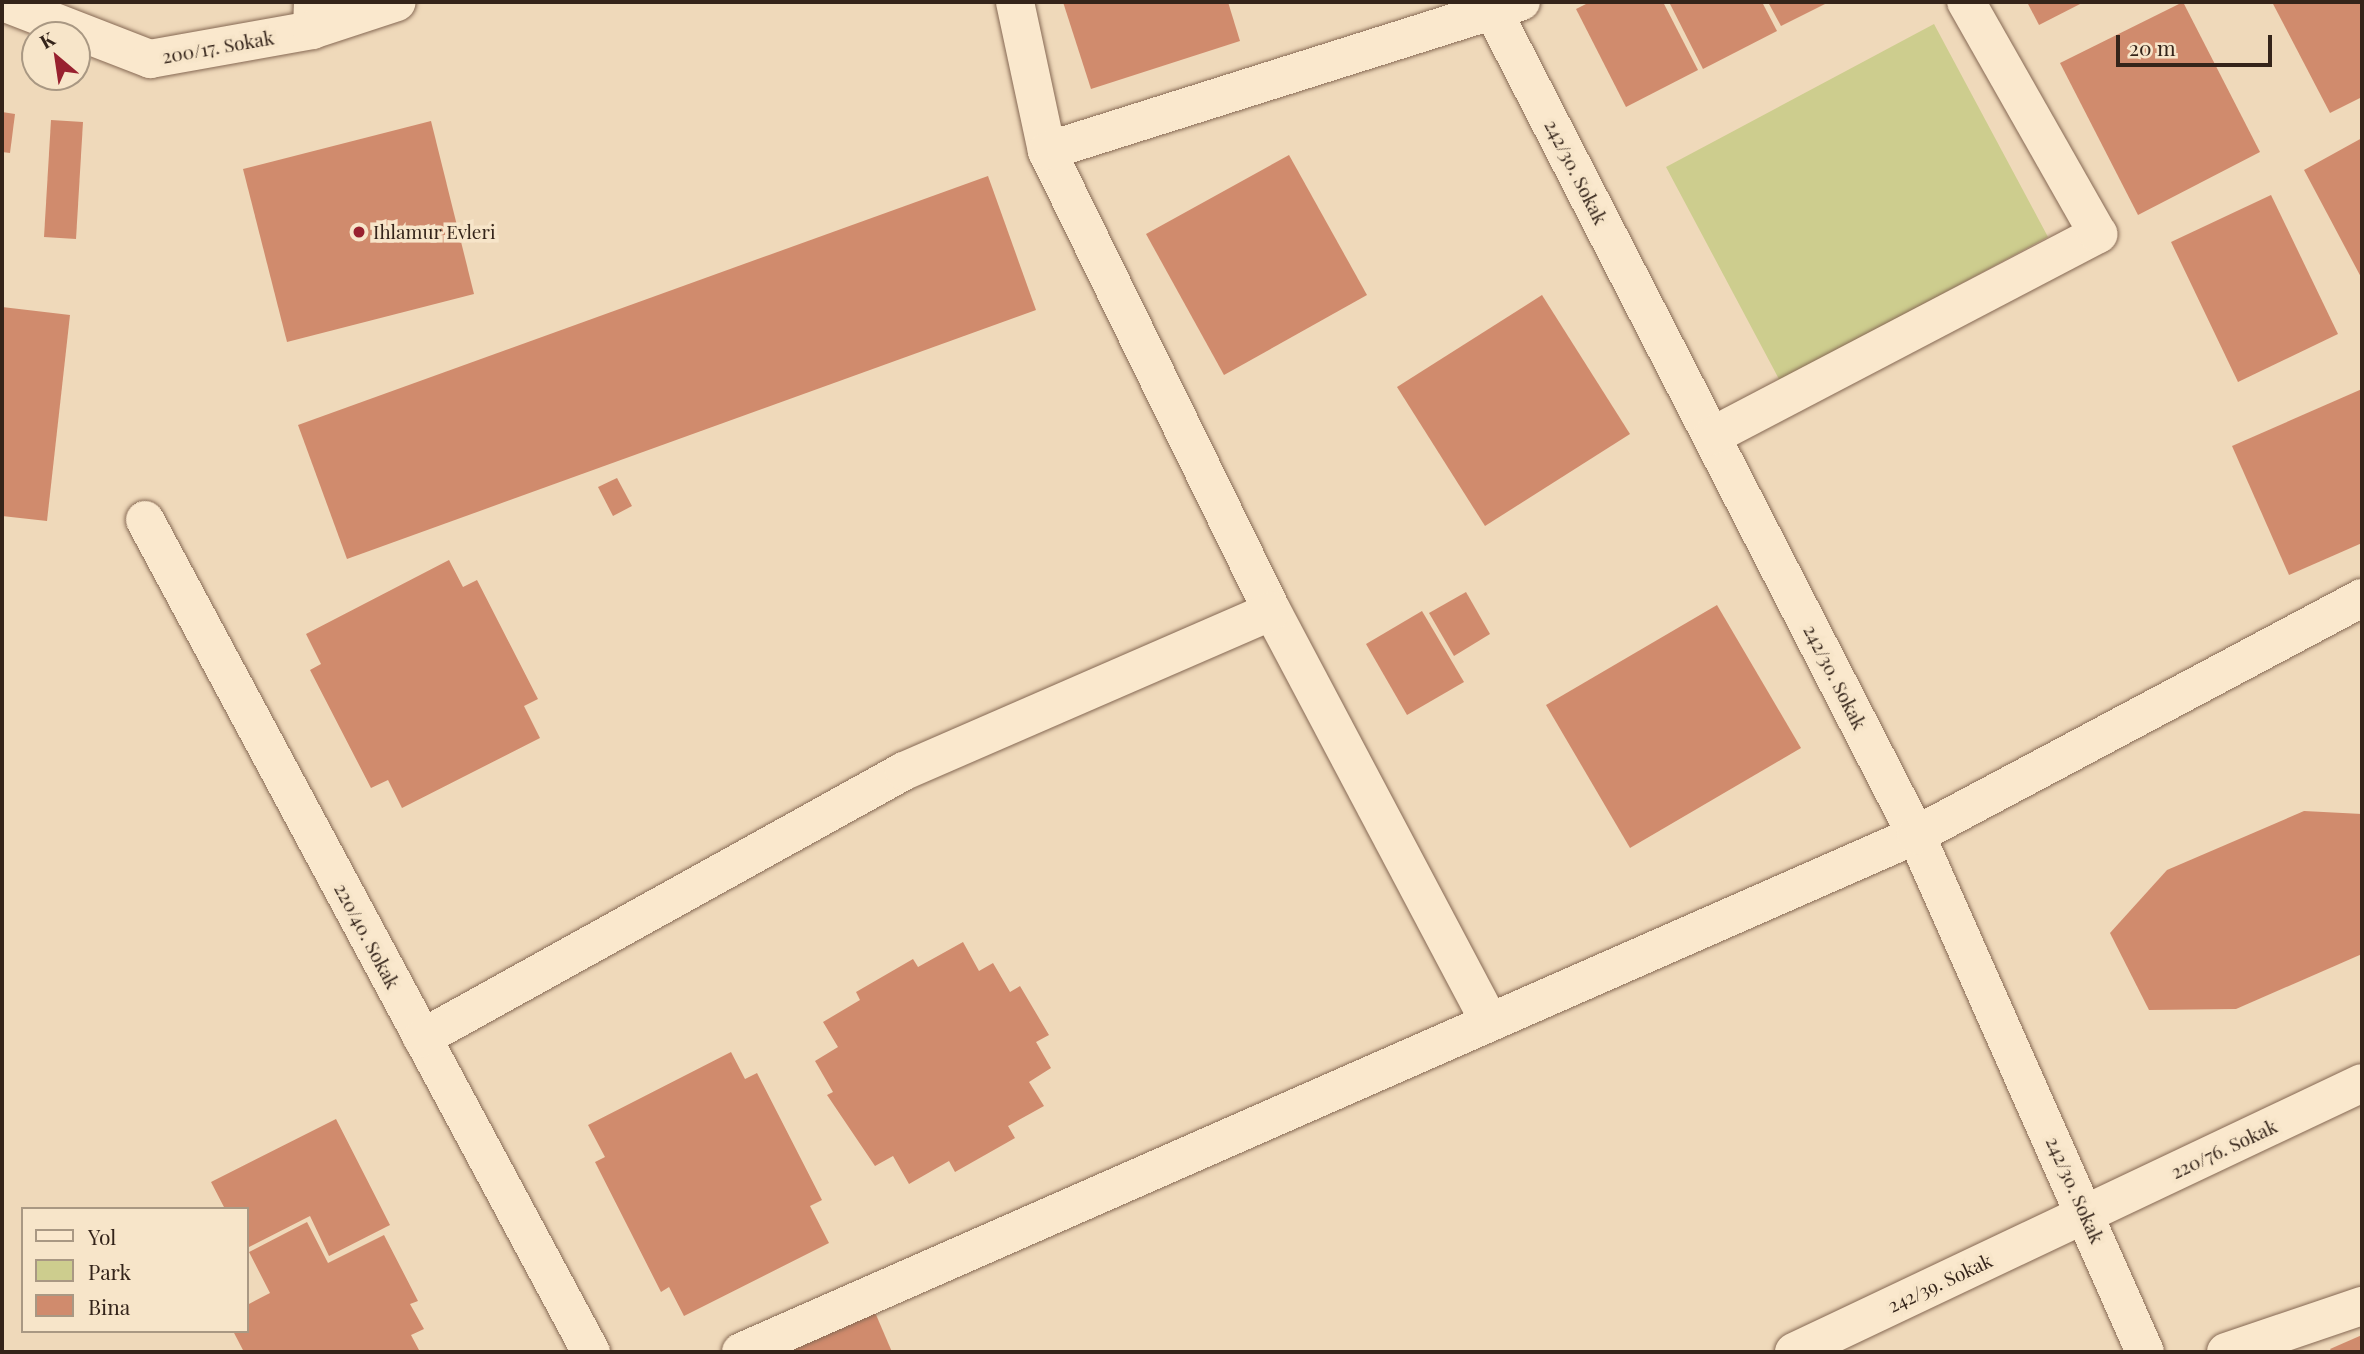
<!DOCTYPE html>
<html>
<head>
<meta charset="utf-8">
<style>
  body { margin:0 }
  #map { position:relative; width:2364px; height:1354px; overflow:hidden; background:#efd9ba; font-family:"Playfair Display",serif }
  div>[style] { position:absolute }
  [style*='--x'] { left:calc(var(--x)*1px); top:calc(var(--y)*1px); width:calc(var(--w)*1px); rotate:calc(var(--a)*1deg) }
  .green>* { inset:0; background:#cdcd8e }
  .building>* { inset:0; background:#d08b6d }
  .roads { filter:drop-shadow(0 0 2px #866954) drop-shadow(0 0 2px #866954) }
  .street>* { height:38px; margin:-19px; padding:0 19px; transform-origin:19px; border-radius:19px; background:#fae8cd }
  .secondary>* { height:38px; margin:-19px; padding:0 19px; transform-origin:19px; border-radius:19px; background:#fae8cd }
  .dots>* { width:19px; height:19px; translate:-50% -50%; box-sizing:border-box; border:4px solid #f7e5c9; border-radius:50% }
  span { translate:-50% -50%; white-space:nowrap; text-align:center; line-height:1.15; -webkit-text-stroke:7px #f7e5c9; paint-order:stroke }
  .street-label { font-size:19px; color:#34241a }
  .poi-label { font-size:19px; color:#34241a }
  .left { translate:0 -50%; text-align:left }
  .frame { position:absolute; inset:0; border:4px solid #34241a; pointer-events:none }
  .legend { position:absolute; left:21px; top:1207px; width:228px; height:126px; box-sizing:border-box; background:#f7e5c9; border:2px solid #a99883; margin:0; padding:9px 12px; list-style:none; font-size:21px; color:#34241a }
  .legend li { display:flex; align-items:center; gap:14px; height:35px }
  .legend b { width:35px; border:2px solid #a99883 }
  .north { position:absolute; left:21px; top:21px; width:70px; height:70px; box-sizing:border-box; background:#f7e5c9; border:2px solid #a99883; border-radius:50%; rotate:331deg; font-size:19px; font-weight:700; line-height:28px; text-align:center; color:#34241a }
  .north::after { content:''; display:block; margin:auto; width:24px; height:32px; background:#98212f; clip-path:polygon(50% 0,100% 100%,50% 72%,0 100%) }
  .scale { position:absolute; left:2116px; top:35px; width:156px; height:32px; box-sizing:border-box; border:4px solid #34241a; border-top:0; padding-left:9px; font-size:21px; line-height:24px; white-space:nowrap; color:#34241a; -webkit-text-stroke:5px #f7e5c9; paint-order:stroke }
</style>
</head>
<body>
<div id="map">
  <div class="green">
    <i style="clip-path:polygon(1934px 24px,2048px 237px,1780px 381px,1666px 167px)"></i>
  </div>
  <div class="building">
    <i style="clip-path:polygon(1063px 2px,1228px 2px,1240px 41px,1091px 89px)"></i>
    <i style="clip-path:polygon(1590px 2px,1663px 2px,1698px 70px,1626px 107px,1576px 9px)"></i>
    <i style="clip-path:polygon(1669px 2px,1762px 2px,1777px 31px,1703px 69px)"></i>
    <i style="clip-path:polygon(1768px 2px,1829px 2px,1781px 26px)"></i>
    <i style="clip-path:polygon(2027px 2px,2084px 2px,2039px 25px)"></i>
    <i style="clip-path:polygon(2183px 2px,2260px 152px,2138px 215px,2060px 63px)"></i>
    <i style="clip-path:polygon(2272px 2px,2362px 2px,2362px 97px,2330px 113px)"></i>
    <i style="clip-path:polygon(2px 112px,15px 114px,10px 153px,2px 152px)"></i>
    <i style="clip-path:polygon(51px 120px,83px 122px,76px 239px,44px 237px)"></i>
    <i style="clip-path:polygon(431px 121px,474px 294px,287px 342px,243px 169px)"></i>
    <i style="clip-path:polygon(2362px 138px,2362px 279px,2304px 170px)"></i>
    <i style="clip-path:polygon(1289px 155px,1367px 295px,1224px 375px,1146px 234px)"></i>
    <i style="clip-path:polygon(988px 176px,1036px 310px,347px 559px,298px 425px)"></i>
    <i style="clip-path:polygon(2271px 195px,2338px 334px,2238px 382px,2171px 242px)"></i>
    <i style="clip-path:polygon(1542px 295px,1630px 434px,1485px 526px,1397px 387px)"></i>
    <i style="clip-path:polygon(2px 307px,70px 315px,47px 521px,2px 516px)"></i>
    <i style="clip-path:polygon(2362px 389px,2362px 543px,2289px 575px,2232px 446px)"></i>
    <i style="clip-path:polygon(617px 478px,632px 506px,613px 516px,598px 487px)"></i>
    <i style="clip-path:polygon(449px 560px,463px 587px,477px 580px,538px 699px,524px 706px,540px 738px,402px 808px,388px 780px,371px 788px,310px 670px,321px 664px,306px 634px)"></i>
    <i style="clip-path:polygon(1466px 592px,1490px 634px,1454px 656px,1429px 613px)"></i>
    <i style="clip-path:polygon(1717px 605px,1801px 748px,1630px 848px,1546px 705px)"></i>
    <i style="clip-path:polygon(1422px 611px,1464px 682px,1407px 715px,1366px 644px)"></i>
    <i style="clip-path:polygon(2304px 811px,2362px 814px,2362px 954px,2236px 1009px,2149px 1010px,2110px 933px,2167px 870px)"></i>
    <i style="clip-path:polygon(963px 942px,979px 971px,993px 963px,1010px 992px,1020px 986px,1049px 1035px,1036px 1042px,1051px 1068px,1029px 1082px,1044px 1106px,1008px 1126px,1015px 1138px,955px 1172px,949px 1161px,909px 1184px,893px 1156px,875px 1166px,827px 1095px,833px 1092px,815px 1061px,838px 1047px,823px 1022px,860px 1000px,856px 992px,913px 959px,918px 967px)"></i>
    <i style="clip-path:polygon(731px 1052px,745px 1079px,757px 1073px,822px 1200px,810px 1206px,829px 1243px,684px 1316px,669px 1287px,661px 1292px,595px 1162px,605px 1157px,588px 1125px)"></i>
    <i style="clip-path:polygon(336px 1119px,390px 1225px,329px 1256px,310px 1216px,247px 1248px,247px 1209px,225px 1209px,211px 1182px)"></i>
    <i style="clip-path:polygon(307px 1222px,328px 1263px,384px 1235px,418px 1301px,410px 1304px,424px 1329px,411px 1335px,420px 1352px,244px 1352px,233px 1331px,247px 1331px,247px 1305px,270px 1293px,249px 1252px)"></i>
    <i style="clip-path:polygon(871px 1303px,892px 1352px,768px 1352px)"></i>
    <i style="clip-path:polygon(2362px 1335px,2362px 1352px,2332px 1352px,2330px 1349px)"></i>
  </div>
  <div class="roads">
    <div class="street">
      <i style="--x:1015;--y:2;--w:152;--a:77.9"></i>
      <i style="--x:1047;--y:151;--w:512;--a:63.94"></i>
      <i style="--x:1272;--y:611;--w:462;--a:62.1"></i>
      <i style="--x:1495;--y:15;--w:922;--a:62.82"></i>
      <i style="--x:1916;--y:835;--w:565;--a:66.11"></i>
      <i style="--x:312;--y:30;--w:28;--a:-88"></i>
      <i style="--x:1047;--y:151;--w:497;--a:-17.5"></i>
      <i style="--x:1712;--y:436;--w:436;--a:-27.6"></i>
      <i style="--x:2098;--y:234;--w:267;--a:-119.6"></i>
      <i style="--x:145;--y:520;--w:944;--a:61.81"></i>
      <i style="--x:422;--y:1038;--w:551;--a:-28.98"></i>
      <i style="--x:904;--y:771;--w:401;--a:-23.5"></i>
      <i style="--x:741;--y:1352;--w:1284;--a:-23.75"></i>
      <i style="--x:1916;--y:835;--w:505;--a:-27.99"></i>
      <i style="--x:1794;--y:1352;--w:628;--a:-25.34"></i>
      <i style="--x:2226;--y:1352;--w:144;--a:-18.7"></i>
    </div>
    <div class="secondary">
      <i style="--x:3;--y:2;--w:158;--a:21.2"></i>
      <i style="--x:150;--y:59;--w:165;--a:-10.1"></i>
      <i style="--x:312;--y:30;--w:89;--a:-18.2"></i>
    </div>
  </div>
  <div class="dots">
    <i style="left:359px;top:232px;background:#98212f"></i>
  </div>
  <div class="street-label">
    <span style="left:218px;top:47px;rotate:-10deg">200/17. Sokak</span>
    <span style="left:1576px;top:172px;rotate:63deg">242/30. Sokak</span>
    <span style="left:1835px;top:677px;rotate:63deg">242/30. Sokak</span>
    <span style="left:367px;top:936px;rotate:62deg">220/40. Sokak</span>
    <span style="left:2224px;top:1149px;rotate:-25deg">220/76. Sokak</span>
    <span style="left:2075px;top:1190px;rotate:66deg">242/30. Sokak</span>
    <span style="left:1940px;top:1283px;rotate:-25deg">242/39. Sokak</span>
  </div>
  <div class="poi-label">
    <span class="left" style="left:373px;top:232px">Ihlamur Evleri</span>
  </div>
  <div class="frame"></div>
  <ul class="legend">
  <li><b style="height:9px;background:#fae8cd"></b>Yol</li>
  <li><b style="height:19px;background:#cdcd8e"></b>Park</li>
  <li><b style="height:19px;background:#d08b6d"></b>Bina</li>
  </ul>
  <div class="north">K</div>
  <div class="scale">20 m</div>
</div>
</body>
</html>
